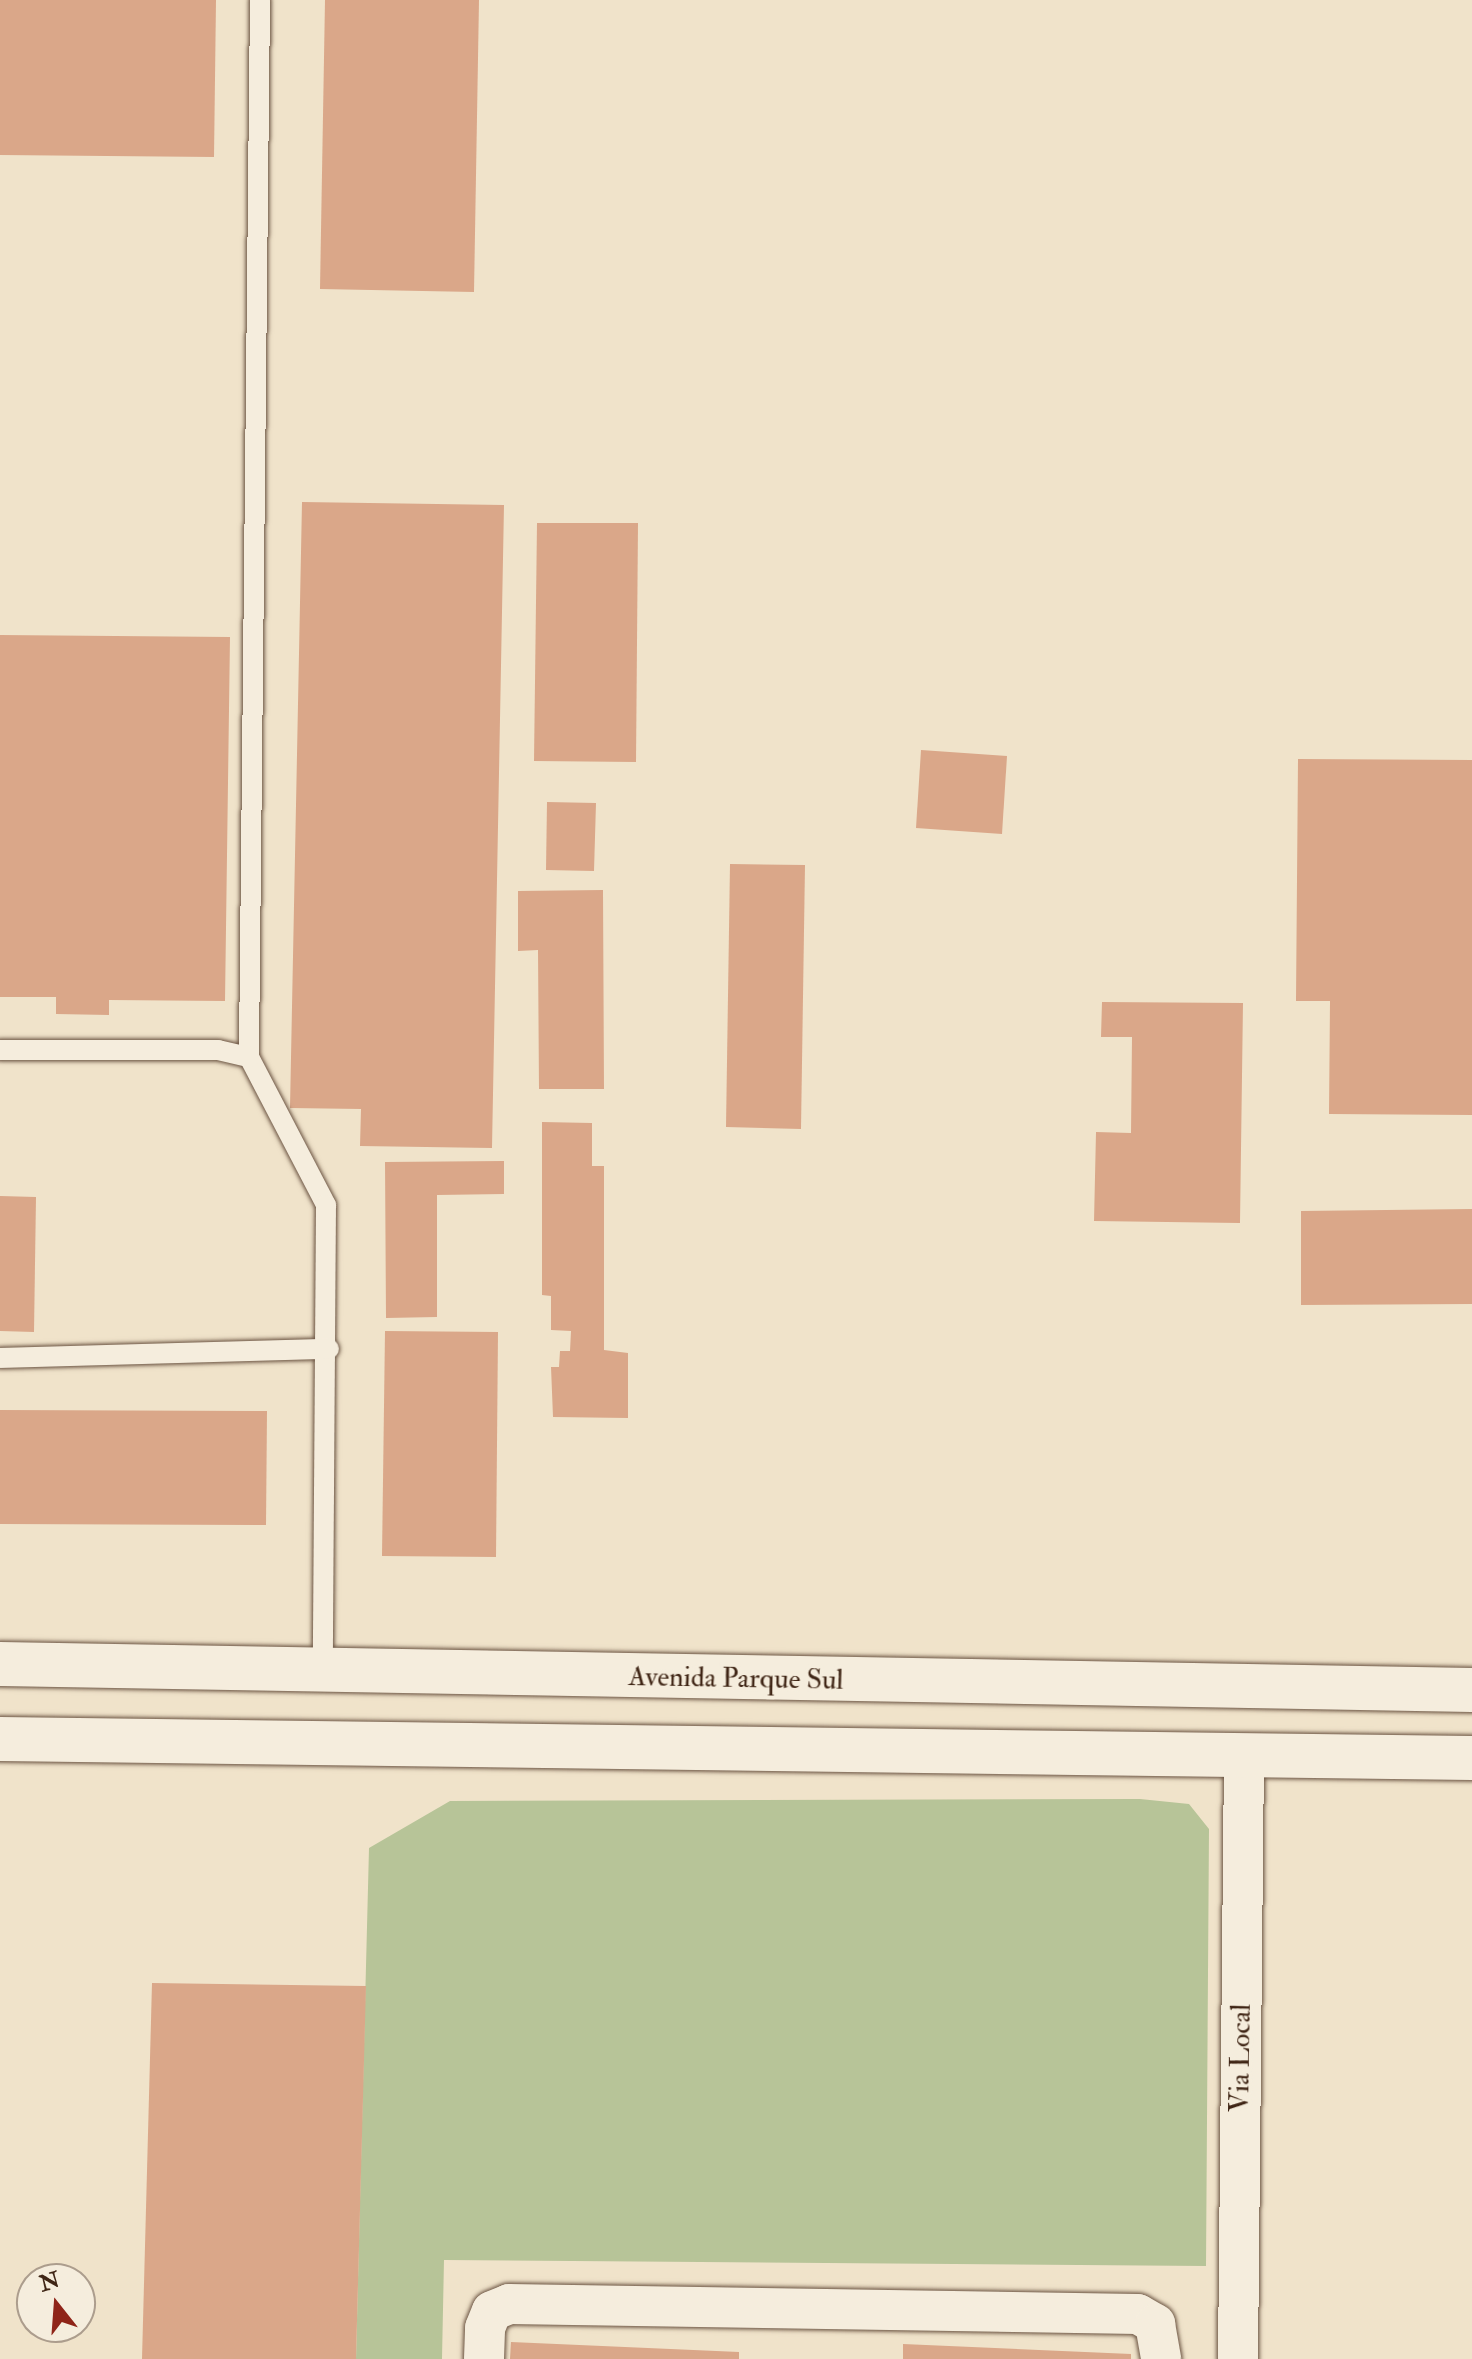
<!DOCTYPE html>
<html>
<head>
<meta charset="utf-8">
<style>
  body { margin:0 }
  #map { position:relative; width:1472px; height:2359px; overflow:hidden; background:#f0e3ca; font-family:"IM FELL Double Pica",serif }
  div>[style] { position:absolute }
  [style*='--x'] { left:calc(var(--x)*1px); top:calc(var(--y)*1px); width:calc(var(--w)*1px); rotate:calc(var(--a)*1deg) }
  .green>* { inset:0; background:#b7c498 }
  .building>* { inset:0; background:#daa789 }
  .roads { filter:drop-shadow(0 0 2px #6b5442) drop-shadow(0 0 2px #6b5442) }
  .lane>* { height:20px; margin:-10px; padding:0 10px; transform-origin:10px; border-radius:10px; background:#f5eddd }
  .street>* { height:40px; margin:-20px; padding:0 20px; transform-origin:20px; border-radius:20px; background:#f5eddd }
  .secondary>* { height:44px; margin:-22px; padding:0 22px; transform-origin:22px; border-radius:22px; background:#f5eddd }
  span { translate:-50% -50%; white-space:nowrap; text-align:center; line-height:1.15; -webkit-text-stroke:7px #f5eddd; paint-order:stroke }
  .street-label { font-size:28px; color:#3f2515 }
  .north { position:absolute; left:16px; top:2263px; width:80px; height:80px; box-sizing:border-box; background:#f5eddd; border:2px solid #ac9d8d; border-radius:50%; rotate:343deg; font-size:22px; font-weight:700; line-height:32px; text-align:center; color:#3f2515 }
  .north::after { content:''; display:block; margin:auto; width:28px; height:36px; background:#8f2418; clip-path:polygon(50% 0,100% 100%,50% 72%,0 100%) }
</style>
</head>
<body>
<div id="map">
  <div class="green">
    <i style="clip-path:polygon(1140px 1799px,1189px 1804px,1209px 1829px,1206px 2266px,444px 2260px,442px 2359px,356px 2359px,369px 1848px,450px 1801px)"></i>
  </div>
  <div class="building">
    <i style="clip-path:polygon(0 0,216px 0,214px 157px,0 155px)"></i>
    <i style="clip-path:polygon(325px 0,479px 0,474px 292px,320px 289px)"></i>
    <i style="clip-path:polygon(302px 502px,504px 505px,492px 1148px,360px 1146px,361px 1109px,290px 1108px)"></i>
    <i style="clip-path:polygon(537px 523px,638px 523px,636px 762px,534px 761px)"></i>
    <i style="clip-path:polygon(0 635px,230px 637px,225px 1001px,109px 1000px,109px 1015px,56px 1014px,56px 997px,0 997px)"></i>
    <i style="clip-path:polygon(921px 750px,1007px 756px,1002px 834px,916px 828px)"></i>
    <i style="clip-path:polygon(1298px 759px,1472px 760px,1472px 1115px,1329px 1114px,1330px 1001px,1296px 1001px)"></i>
    <i style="clip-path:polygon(547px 802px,596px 803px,594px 871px,546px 870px)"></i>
    <i style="clip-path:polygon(730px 864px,805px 865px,801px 1129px,726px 1127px)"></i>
    <i style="clip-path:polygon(603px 890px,604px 1089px,539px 1089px,538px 950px,518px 951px,518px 891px)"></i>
    <i style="clip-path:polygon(1102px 1002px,1243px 1003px,1240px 1223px,1094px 1221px,1096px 1132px,1131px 1133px,1132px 1037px,1101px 1037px)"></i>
    <i style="clip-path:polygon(542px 1122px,592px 1123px,592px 1166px,604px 1166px,604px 1350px,628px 1353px,628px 1418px,553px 1417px,551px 1367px,559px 1367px,560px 1351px,570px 1351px,571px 1331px,551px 1330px,551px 1296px,542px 1295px)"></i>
    <i style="clip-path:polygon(504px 1161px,504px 1194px,437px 1195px,437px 1317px,386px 1318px,385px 1162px)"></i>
    <i style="clip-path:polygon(0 1196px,36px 1197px,34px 1332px,0 1331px)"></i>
    <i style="clip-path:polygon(1472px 1209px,1472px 1304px,1301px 1305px,1301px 1211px)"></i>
    <i style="clip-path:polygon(385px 1331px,498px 1332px,496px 1557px,382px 1556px)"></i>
    <i style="clip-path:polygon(0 1410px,267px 1411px,266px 1525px,0 1524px)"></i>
    <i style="clip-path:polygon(152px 1983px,366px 1986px,356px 2359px,142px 2359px)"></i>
    <i style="clip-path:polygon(511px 2342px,739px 2352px,739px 2359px,510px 2359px)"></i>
    <i style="clip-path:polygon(903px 2344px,1131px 2354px,1131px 2359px,903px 2359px)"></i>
  </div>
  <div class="roads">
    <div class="lane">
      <i style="--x:260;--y:0;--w:1057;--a:90.6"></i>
      <i style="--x:249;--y:1057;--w:167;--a:62.5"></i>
      <i style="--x:326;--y:1205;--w:465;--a:90.4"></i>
      <i style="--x:0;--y:1050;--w:218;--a:0"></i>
      <i style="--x:218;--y:1050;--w:32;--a:13"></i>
      <i style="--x:0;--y:1358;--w:329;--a:-1.6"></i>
    </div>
    <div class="street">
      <i style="--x:484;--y:2359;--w:31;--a:-88"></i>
      <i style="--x:485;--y:2328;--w:18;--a:-68"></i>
      <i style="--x:492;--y:2311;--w:18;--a:-22"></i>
      <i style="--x:509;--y:2304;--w:629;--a:0.91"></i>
      <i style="--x:1138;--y:2314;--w:20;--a:30"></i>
      <i style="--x:1155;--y:2324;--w:36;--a:80"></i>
      <i style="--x:1238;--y:2359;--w:602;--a:-89.43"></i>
    </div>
    <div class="secondary">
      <i style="--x:0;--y:1664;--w:1472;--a:1.01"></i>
      <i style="--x:0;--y:1739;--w:1472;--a:0.74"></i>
    </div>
  </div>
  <div class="street-label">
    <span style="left:736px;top:1679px;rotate:1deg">Avenida Parque Sul</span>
    <span style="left:1241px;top:2058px;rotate:-89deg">Via Local</span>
  </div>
  <div class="north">N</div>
</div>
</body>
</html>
